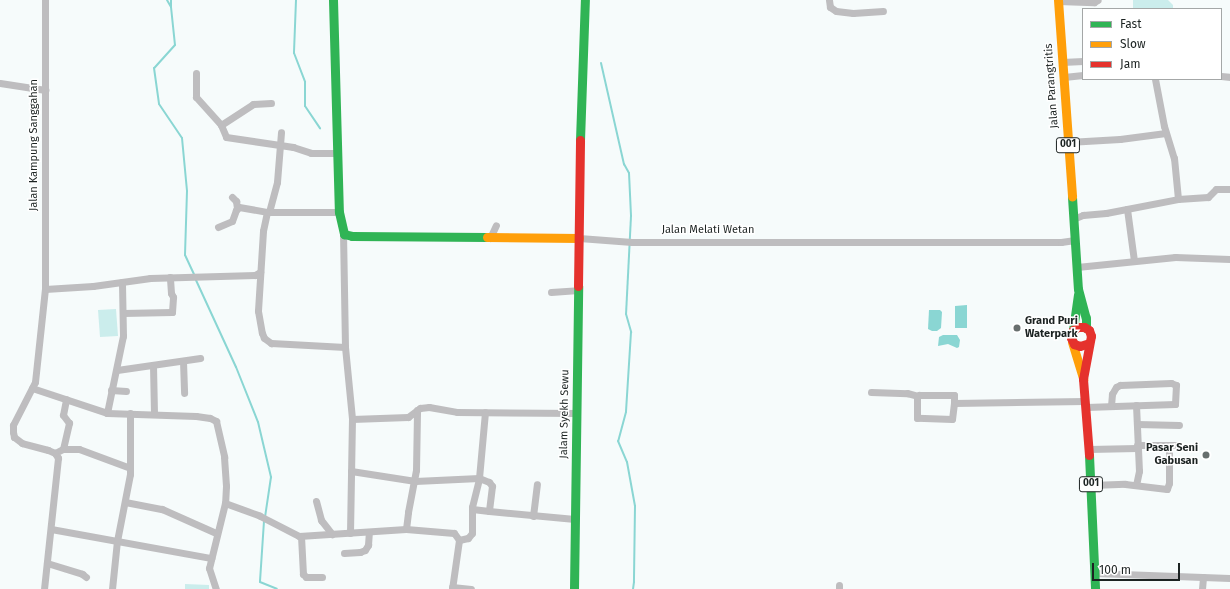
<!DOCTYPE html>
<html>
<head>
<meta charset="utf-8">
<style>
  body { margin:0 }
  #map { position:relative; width:1230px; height:589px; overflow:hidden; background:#f6fbfb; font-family:"Fira Sans",sans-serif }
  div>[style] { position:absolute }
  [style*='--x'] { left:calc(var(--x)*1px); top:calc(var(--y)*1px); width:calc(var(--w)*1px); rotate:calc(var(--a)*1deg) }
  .green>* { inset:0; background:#cbedec }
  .water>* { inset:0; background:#8ad6d3 }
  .stream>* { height:2px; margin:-1px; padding:0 1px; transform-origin:1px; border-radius:1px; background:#8ad6d3 }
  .street>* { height:7px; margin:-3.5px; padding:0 3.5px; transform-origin:3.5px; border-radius:3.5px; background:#bebdbf }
  .fast>* { height:9px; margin:-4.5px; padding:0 4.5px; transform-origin:4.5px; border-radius:4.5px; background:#30b455 }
  .slow>* { height:9px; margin:-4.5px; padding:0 4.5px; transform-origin:4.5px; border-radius:4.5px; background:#ff9f0a }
  .jam>* { height:9px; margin:-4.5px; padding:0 4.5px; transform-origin:4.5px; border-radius:4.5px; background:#e5322d }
  .dots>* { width:11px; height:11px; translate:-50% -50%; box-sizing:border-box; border:2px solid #fff; border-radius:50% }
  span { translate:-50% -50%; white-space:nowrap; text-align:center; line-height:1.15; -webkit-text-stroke:3px #fff; paint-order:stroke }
  .shield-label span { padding:1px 3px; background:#fff; border:1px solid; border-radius:3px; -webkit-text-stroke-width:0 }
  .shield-label { font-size:10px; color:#1c2322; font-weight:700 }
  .street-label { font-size:11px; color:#1c2322 }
  .poi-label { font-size:11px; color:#1c2322; font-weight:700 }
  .left { translate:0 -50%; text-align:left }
  .right { translate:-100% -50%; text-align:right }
  .legend { position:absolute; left:1082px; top:8px; width:140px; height:72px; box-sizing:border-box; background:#fff; border:1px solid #a4a7a7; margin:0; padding:5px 7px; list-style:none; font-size:12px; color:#1c2322 }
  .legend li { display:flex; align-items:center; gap:8px; height:20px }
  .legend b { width:20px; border:1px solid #a4a7a7 }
  .scale { position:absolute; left:1092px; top:563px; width:88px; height:18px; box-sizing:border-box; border:2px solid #1c2322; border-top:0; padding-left:5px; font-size:12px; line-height:14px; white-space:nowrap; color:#1c2322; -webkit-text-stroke:3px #fff; paint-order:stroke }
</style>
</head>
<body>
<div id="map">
  <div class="green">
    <i style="clip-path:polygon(1133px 0,1168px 0,1173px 5px,1173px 9px,1133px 9px)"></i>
    <i style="clip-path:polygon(116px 309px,118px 336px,100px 337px,98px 310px)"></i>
    <i style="clip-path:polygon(185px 584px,209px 585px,209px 589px,185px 589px)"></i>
  </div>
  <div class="water">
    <i style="clip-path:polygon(967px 305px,967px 328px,955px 328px,955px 306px)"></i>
    <i style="clip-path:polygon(929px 310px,940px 310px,942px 312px,941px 328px,937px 331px,932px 331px,928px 329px)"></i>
    <i style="clip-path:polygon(943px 335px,957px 335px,960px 340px,959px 347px,957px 348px,948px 344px,938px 346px,939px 337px)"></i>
  </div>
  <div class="stream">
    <i style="--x:167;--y:0;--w:8;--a:60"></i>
    <i style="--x:171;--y:7;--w:38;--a:84"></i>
    <i style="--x:175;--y:45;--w:31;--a:132"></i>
    <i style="--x:154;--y:68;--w:36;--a:82"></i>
    <i style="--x:159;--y:104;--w:41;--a:55.9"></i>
    <i style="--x:182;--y:138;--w:53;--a:84.6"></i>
    <i style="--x:187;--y:191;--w:64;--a:91.8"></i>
    <i style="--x:185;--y:255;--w:21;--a:65"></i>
    <i style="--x:296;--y:0;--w:53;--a:92.2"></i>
    <i style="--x:294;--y:53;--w:31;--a:69"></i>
    <i style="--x:305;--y:82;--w:24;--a:90"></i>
    <i style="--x:305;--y:106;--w:27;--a:56"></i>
    <i style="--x:171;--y:7;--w:7;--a:-90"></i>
    <i style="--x:601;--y:63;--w:104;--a:77.2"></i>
    <i style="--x:624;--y:164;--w:10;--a:61"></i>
    <i style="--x:629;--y:173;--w:43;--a:87.3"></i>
    <i style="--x:631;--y:216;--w:98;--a:92.9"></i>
    <i style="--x:626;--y:314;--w:19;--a:74"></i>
    <i style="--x:631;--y:332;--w:80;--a:93.6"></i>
    <i style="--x:626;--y:412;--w:30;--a:105"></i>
    <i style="--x:618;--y:441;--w:23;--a:67"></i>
    <i style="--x:627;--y:462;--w:45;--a:79.7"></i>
    <i style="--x:635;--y:506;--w:76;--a:90.8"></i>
    <i style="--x:634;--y:582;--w:7;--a:98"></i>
    <i style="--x:195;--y:278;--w:98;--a:65.3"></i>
    <i style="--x:236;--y:367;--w:59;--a:68.2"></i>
    <i style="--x:258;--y:422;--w:57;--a:76.7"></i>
    <i style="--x:271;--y:477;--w:40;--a:98.5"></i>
    <i style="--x:264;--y:521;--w:61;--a:93.8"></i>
    <i style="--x:260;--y:582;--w:18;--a:22"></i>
  </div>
  <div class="street">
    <i style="--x:829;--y:0;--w:7;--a:82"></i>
    <i style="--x:830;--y:7;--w:7;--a:34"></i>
    <i style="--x:836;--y:11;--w:17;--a:7"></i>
    <i style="--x:853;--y:13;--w:30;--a:-4"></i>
    <i style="--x:1058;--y:1;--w:36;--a:2"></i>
    <i style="--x:1094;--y:2;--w:4;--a:-27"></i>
    <i style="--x:1062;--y:62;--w:21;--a:-3"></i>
    <i style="--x:196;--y:73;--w:24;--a:90"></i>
    <i style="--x:196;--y:97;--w:38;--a:48"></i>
    <i style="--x:221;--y:125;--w:13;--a:67"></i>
    <i style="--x:226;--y:137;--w:68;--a:8.5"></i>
    <i style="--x:293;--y:147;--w:19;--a:18"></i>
    <i style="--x:311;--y:153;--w:26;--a:0"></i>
    <i style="--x:1221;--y:76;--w:9;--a:6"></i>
    <i style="--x:1064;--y:77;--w:19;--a:-6"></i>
    <i style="--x:1155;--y:79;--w:48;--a:79.2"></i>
    <i style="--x:1164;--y:126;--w:34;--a:73"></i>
    <i style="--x:1174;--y:158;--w:41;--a:84.4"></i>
    <i style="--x:0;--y:83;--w:46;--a:8.8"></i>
    <i style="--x:221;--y:125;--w:38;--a:-33"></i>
    <i style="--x:253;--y:104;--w:18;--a:-3"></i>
    <i style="--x:1068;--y:142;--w:52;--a:-3.3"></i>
    <i style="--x:1120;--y:139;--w:46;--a:-7.4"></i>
    <i style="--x:232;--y:197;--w:6;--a:45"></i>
    <i style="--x:236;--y:201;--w:7;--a:82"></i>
    <i style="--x:1127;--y:209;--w:52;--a:82.3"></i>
    <i style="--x:269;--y:212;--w:31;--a:-75"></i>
    <i style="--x:277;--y:182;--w:50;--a:-85.4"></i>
    <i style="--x:339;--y:212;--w:72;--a:180"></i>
    <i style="--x:267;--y:212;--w:19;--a:102"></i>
    <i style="--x:263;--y:231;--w:80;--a:93.6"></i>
    <i style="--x:258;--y:311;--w:22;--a:80"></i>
    <i style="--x:262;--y:333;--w:5;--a:68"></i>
    <i style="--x:264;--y:338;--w:9;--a:36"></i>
    <i style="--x:271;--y:343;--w:74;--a:3.1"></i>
    <i style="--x:1073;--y:219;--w:11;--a:-22"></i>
    <i style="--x:1083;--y:215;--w:23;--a:-5"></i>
    <i style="--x:1106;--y:213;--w:73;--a:-11"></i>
    <i style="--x:1178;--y:199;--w:30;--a:-4"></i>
    <i style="--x:1208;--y:197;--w:11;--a:-45"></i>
    <i style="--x:1216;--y:189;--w:14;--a:0"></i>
    <i style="--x:218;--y:227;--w:15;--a:-23"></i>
    <i style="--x:232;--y:221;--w:12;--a:-70"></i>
    <i style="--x:236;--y:210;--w:4;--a:-45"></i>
    <i style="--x:239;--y:207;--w:28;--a:10"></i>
    <i style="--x:343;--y:232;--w:115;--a:89"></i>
    <i style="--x:345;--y:347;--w:72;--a:84.4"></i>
    <i style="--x:352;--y:419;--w:56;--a:-2"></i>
    <i style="--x:408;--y:417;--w:15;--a:-37"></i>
    <i style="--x:420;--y:408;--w:9;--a:-6"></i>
    <i style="--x:429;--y:407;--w:28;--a:10"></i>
    <i style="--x:457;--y:412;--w:120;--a:0.5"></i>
    <i style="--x:490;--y:238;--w:14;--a:-65"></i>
    <i style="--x:579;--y:238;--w:53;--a:4.3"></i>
    <i style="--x:632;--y:242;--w:429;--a:0"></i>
    <i style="--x:1061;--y:242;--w:14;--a:-8"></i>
    <i style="--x:1077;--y:267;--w:99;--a:-5.8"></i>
    <i style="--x:1175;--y:257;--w:55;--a:2.1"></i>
    <i style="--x:45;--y:289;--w:48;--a:-3.6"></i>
    <i style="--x:93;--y:286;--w:58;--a:-8"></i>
    <i style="--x:150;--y:278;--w:105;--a:-1.6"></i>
    <i style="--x:255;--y:275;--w:6;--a:-31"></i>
    <i style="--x:551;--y:292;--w:27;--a:-4"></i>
    <i style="--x:123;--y:313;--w:49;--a:-1.2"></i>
    <i style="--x:172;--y:312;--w:15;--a:-86"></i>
    <i style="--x:173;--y:297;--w:4;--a:-117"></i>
    <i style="--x:171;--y:293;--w:16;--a:-94"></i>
    <i style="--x:183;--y:361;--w:32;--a:88"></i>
    <i style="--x:153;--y:365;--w:49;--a:88.8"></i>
    <i style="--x:117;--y:370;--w:84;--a:-8.2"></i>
    <i style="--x:32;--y:388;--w:79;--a:18.4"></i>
    <i style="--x:107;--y:413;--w:89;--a:1.9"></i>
    <i style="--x:196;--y:416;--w:14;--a:8"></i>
    <i style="--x:210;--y:418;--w:7;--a:27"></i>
    <i style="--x:216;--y:421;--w:37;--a:77"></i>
    <i style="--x:224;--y:457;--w:29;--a:86"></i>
    <i style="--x:226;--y:486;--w:17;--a:93"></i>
    <i style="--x:225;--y:503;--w:67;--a:103.8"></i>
    <i style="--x:209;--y:568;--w:22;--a:72"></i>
    <i style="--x:111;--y:390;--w:15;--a:4"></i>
    <i style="--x:871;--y:392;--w:36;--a:2"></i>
    <i style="--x:907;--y:393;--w:11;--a:15"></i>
    <i style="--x:954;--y:403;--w:16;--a:97"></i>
    <i style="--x:952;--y:419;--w:35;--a:-178"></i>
    <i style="--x:917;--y:418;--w:21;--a:-90"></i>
    <i style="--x:917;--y:397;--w:3;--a:-45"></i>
    <i style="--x:919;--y:395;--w:35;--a:0"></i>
    <i style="--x:954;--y:395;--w:8;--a:90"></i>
    <i style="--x:954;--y:403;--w:131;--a:-0.9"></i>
    <i style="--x:1136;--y:405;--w:66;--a:87.4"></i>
    <i style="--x:1139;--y:471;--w:14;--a:102"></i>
    <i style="--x:1086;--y:407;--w:89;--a:-1.9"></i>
    <i style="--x:1175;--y:404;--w:19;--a:-87"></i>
    <i style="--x:1176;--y:385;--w:5;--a:-158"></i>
    <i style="--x:1171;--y:383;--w:51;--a:177.8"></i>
    <i style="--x:1120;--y:385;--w:4;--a:153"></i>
    <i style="--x:1116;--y:387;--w:8;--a:120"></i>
    <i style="--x:1112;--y:394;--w:12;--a:95"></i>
    <i style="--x:107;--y:413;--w:79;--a:-78.3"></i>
    <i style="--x:123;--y:336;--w:54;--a:-91.1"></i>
    <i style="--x:1137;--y:424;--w:42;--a:1.4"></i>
    <i style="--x:1137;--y:445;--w:38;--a:0"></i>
    <i style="--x:63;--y:449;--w:27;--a:-77"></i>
    <i style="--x:69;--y:423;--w:10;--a:-127"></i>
    <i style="--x:63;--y:415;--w:16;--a:-79"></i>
    <i style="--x:1089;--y:449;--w:48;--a:-1.2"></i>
    <i style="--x:55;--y:453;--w:9;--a:-27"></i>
    <i style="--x:63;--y:449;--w:16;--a:0"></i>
    <i style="--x:79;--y:449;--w:54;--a:20.4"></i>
    <i style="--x:351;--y:471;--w:65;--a:8.9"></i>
    <i style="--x:415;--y:481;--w:64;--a:-2.7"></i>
    <i style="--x:479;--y:478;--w:11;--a:22"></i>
    <i style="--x:489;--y:482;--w:5;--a:53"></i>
    <i style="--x:492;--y:486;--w:25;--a:97"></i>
    <i style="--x:489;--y:511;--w:17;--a:-173"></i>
    <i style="--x:1091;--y:485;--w:34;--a:-2"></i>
    <i style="--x:1125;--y:484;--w:42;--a:6.8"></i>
    <i style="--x:1167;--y:489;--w:6;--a:-72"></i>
    <i style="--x:1169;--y:483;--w:38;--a:-90"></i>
    <i style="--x:316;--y:501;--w:20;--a:75"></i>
    <i style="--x:321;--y:520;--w:18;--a:52"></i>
    <i style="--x:125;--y:502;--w:38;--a:11"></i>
    <i style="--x:162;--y:509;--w:59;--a:24"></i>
    <i style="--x:225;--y:503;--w:37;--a:20"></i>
    <i style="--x:260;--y:516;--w:44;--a:27.1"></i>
    <i style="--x:299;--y:536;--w:107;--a:-3.7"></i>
    <i style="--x:406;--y:529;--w:48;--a:4.8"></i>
    <i style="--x:454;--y:533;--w:9;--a:54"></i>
    <i style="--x:459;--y:540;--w:49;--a:98.1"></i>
    <i style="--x:489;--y:511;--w:86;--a:5.3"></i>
    <i style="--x:533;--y:516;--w:32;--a:-83"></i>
    <i style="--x:51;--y:529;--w:163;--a:10.3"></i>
    <i style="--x:406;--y:529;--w:17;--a:-83"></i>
    <i style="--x:408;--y:512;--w:43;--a:-79.2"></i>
    <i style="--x:416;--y:470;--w:60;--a:-89"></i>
    <i style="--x:350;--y:533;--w:114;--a:-89"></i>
    <i style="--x:301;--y:536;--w:38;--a:87"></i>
    <i style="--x:303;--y:574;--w:4;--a:45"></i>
    <i style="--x:306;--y:577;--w:16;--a:0"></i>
    <i style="--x:459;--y:540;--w:9;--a:-13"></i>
    <i style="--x:468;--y:538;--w:6;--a:-51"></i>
    <i style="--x:472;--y:533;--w:26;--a:-90"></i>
    <i style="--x:472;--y:507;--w:30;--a:-76"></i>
    <i style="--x:479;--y:478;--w:66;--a:-84.8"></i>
    <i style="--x:344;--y:553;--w:16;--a:-4"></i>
    <i style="--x:360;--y:552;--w:5;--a:-22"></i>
    <i style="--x:365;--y:550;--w:6;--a:-59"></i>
    <i style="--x:368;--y:545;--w:13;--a:-86"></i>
    <i style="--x:47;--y:563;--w:37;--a:17"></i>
    <i style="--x:82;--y:574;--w:5;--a:37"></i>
    <i style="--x:1095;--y:573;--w:135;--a:2.1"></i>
    <i style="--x:452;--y:587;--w:19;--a:6"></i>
    <i style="--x:44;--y:589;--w:132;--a:-83.9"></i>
    <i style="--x:58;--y:458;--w:6;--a:-121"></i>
    <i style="--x:55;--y:453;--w:8;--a:-157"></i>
    <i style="--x:48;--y:450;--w:27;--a:-165"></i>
    <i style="--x:22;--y:443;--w:10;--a:-143"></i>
    <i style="--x:14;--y:437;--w:5;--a:-101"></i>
    <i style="--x:13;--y:432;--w:7;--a:-90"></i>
    <i style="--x:13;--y:425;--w:48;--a:-62.9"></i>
    <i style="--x:35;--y:382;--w:94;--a:-83.9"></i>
    <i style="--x:45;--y:289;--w:289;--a:-90"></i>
    <i style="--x:112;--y:589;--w:48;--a:-84.1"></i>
    <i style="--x:117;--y:541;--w:68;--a:-79"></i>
    <i style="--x:130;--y:474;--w:61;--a:-90"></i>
    <i style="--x:839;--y:589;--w:4;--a:-90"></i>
    <i style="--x:1202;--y:589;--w:12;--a:-85"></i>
  </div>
  <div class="fast">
    <i style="--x:333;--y:0;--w:212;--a:88.4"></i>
    <i style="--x:339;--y:212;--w:23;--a:77"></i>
    <i style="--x:344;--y:234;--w:8;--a:14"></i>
    <i style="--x:352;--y:236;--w:135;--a:0.4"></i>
    <i style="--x:580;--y:140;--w:140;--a:-88"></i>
    <i style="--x:1072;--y:197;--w:92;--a:86.3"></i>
    <i style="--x:1078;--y:289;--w:30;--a:75"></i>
    <i style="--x:1086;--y:318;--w:10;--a:90"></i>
    <i style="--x:1073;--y:330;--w:36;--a:-82"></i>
    <i style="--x:1089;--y:455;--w:134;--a:87.4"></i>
    <i style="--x:574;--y:589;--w:303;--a:-89.2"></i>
  </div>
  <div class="slow">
    <i style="--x:1058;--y:0;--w:197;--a:85.9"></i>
    <i style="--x:487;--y:237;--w:92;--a:0.6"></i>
    <i style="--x:1072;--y:342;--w:39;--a:73"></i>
  </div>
  <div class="jam">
    <i style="--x:578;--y:286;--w:146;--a:-89.2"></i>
    <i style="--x:1089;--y:455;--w:76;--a:-94.5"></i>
    <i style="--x:1083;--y:379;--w:44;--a:-79.5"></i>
    <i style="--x:1091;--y:336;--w:6;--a:-108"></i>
    <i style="--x:1089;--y:330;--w:6;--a:-149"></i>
    <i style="--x:1084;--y:327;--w:6;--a:180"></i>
    <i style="--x:1078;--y:327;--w:6;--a:149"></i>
    <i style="--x:1073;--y:330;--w:8;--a:104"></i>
    <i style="--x:1071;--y:338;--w:7;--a:63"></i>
    <i style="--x:1074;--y:344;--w:6;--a:18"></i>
    <i style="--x:1080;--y:346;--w:9;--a:-18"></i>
  </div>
  <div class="dots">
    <i style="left:1017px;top:328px;background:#686f6e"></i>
    <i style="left:1206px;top:455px;background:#686f6e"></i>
  </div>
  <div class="shield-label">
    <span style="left:1068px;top:145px">001</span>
    <span style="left:1091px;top:484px">001</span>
  </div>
  <div class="street-label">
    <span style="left:1052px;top:86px;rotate:-94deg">Jalan Parangtritis</span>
    <span style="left:34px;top:145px;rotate:-90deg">Jalan Kampung Sanggahan</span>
    <span style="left:708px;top:230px">Jalan Melati Wetan</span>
    <span style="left:565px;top:414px;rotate:-89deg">Jalam Syekh Sewu</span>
  </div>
  <div class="poi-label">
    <span class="left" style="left:1025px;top:328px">Grand Puri<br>Waterpark</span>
    <span class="right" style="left:1198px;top:455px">Pasar Seni<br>Gabusan</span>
  </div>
  <ul class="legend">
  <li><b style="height:5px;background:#30b455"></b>Fast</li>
  <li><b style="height:5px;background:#ff9f0a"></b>Slow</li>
  <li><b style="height:5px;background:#e5322d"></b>Jam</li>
  </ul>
  <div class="scale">100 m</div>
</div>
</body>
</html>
